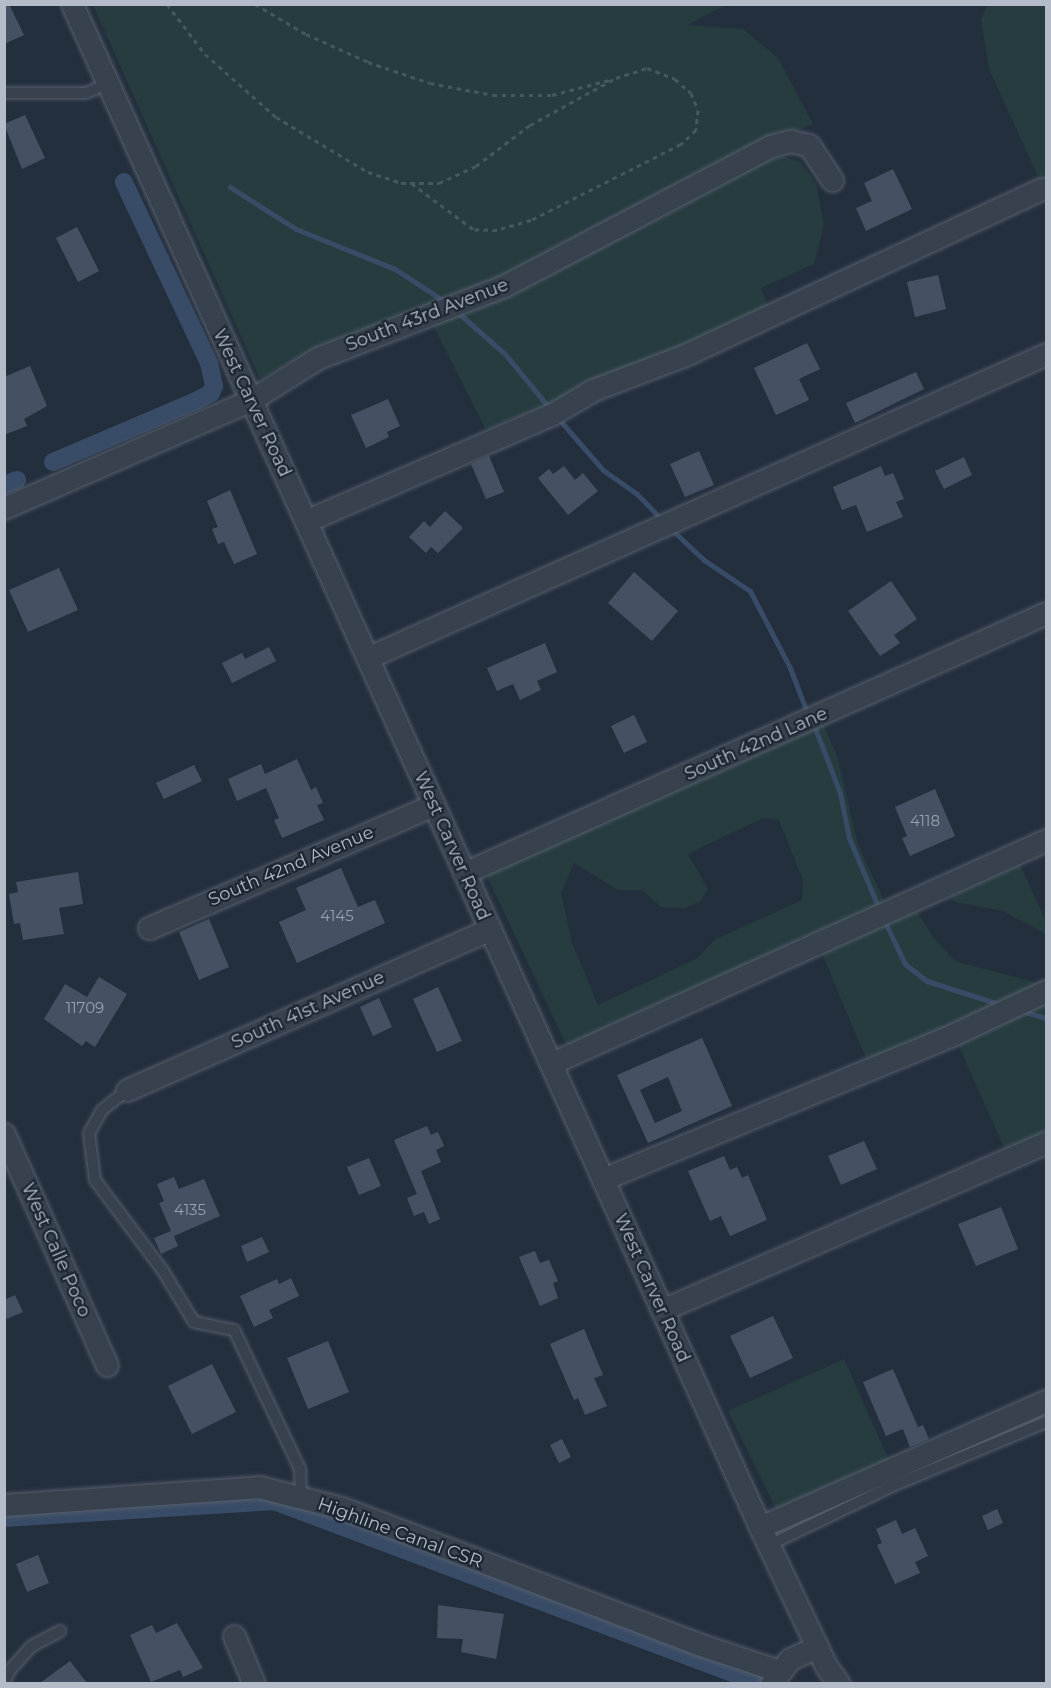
<!DOCTYPE html>
<html>
<head>
<meta charset="utf-8">
<style>
  body { margin:0 }
  #map { position:relative; width:1051px; height:1688px; overflow:hidden; background:#242f3e; font-family:Montserrat,sans-serif }
  div>[style] { position:absolute }
  [style*='--x'] { left:calc(var(--x)*1px); top:calc(var(--y)*1px); width:calc(var(--w)*1px); rotate:calc(var(--a)*1deg) }
  .green>* { inset:0; background:#263c3f }
  .stream>* { height:5px; margin:-2.5px; padding:0 2.5px; transform-origin:2.5px; border-radius:2.5px; background:#394c67 }
  .canal>* { height:18px; margin:-9px; padding:0 9px; transform-origin:9px; border-radius:9px; background:#394c67 }
  .building>* { inset:0; background:#455162 }
  .path>* { height:3px; margin-top:-1.5px; transform-origin:0; background:repeating-linear-gradient(90deg,#44595c 0 4.5px,transparent 0 9px) }
  .roads { filter:drop-shadow(0 0 2px #565f6c) drop-shadow(0 0 2px #565f6c) }
  .service>* { height:10px; margin:-5px; padding:0 5px; transform-origin:5px; border-radius:5px; background:#38414e }
  .minor>* { height:21px; margin:-10.5px; padding:0 10.5px; transform-origin:10.5px; border-radius:10.5px; background:#38414e }
  span { translate:-50% -50%; white-space:nowrap; text-align:center; line-height:1.15; -webkit-text-stroke:4.5px #1d2633; paint-order:stroke }
  .number-label { font-size:15px; color:#98a1af }
  .number-label span { -webkit-text-stroke-width:0 }
  .street-label { font-size:18px; color:#b4bcc9 }
  .frame { position:absolute; inset:0; border:6px solid #b4bcc9; pointer-events:none }
</style>
</head>
<body>
<div id="map">
  <div class="green">
    <i style="clip-path:polygon(93px 5px,726px 5px,687px 25px,743px 29px,778px 58px,813px 124px,750px 149px,555px 253px,421px 314px,319px 345px,260px 379px)"></i>
    <i style="clip-path:polygon(988px 5px,1046px 5px,1046px 183px,1042px 185px,989px 69px,981px 19px)"></i>
    <i style="clip-path:polygon(783px 156px,800px 162px,816px 183px,824px 225px,814px 264px,761px 288px,768px 306px,669px 354px,486px 430px,433px 325px,575px 261px,754px 163px)"></i>
    <i style="clip-path:polygon(evenodd,823px 723px,838px 759px,858px 845px,887px 907px,569px 1050px,485px 872px,823px 723px,763px 818px,779px 820px,803px 880px,802px 900px,714px 940px,698px 958px,598px 1005px,572px 943px,561px 893px,574px 863px,618px 890px,642px 890px,661px 907px,685px 908px,701px 901px,708px 889px,688px 854px,763px 818px)"></i>
    <i style="clip-path:polygon(1018px 860px,1046px 922px,1046px 934px,1003px 911px,954px 902px,949px 893px)"></i>
    <i style="clip-path:polygon(917px 911px,932px 936px,955px 961px,1041px 984px,868px 1063px,821px 951px)"></i>
    <i style="clip-path:polygon(1046px 999px,1046px 1134px,1006px 1152px,957px 1042px)"></i>
    <i style="clip-path:polygon(844px 1359px,891px 1465px,777px 1511px,728px 1411px)"></i>
  </div>
  <div class="stream">
    <i style="--x:230;--y:187;--w:78;--a:32.5"></i>
    <i style="--x:296;--y:229;--w:107;--a:22"></i>
    <i style="--x:395;--y:269;--w:62;--a:33.2"></i>
    <i style="--x:456;--y:311;--w:65;--a:41.3"></i>
    <i style="--x:505;--y:354;--w:72;--a:50.6"></i>
    <i style="--x:557;--y:417;--w:70;--a:49"></i>
    <i style="--x:603;--y:470;--w:42;--a:35.2"></i>
    <i style="--x:637;--y:494;--w:37;--a:46"></i>
    <i style="--x:670;--y:528;--w:47;--a:43.3"></i>
    <i style="--x:704;--y:560;--w:55;--a:34"></i>
    <i style="--x:750;--y:591;--w:87;--a:62.5"></i>
    <i style="--x:790;--y:668;--w:50;--a:69"></i>
    <i style="--x:813;--y:723;--w:75;--a:68.9"></i>
    <i style="--x:840;--y:793;--w:46;--a:78.7"></i>
    <i style="--x:849;--y:838;--w:79;--a:67"></i>
    <i style="--x:884;--y:920;--w:49;--a:64.5"></i>
    <i style="--x:905;--y:964;--w:28;--a:38"></i>
    <i style="--x:927;--y:981;--w:79;--a:17.7"></i>
    <i style="--x:1019;--y:1010;--w:28;--a:17"></i>
  </div>
  <div class="canal">
    <i style="--x:53;--y:462;--w:155;--a:-23.1"></i>
    <i style="--x:196;--y:401;--w:17;--a:-28"></i>
    <i style="--x:211;--y:393;--w:8;--a:-67"></i>
    <i style="--x:214;--y:386;--w:24;--a:-102"></i>
    <i style="--x:209;--y:363;--w:200;--a:-115.2"></i>
    <i style="--x:4;--y:485;--w:14;--a:-21"></i>
    <i style="--x:4;--y:1518;--w:271;--a:-3.6"></i>
    <i style="--x:274;--y:1501;--w:521;--a:20.56"></i>
  </div>
  <div class="building">
    <i style="clip-path:polygon(4px 4px,9px 4px,24px 35px,4px 44px)"></i>
    <i style="clip-path:polygon(25px 115px,45px 158px,22px 169px,4px 124px)"></i>
    <i style="clip-path:polygon(893px 169px,912px 209px,866px 231px,856px 208px,872px 201px,864px 183px)"></i>
    <i style="clip-path:polygon(77px 227px,99px 271px,78px 282px,56px 238px)"></i>
    <i style="clip-path:polygon(938px 275px,946px 309px,915px 317px,907px 282px)"></i>
    <i style="clip-path:polygon(807px 343px,820px 369px,799px 379px,809px 400px,776px 415px,754px 368px)"></i>
    <i style="clip-path:polygon(30px 366px,47px 406px,24px 419px,27px 426px,4px 435px,4px 377px)"></i>
    <i style="clip-path:polygon(916px 372px,924px 389px,855px 423px,846px 403px)"></i>
    <i style="clip-path:polygon(388px 399px,400px 426px,387px 432px,389px 437px,366px 448px,351px 415px)"></i>
    <i style="clip-path:polygon(699px 451px,714px 485px,685px 497px,670px 464px)"></i>
    <i style="clip-path:polygon(489px 456px,504px 492px,486px 499px,471px 464px)"></i>
    <i style="clip-path:polygon(964px 457px,972px 475px,944px 489px,935px 471px)"></i>
    <i style="clip-path:polygon(564px 466px,575px 480px,583px 473px,598px 491px,568px 515px,538px 478px,549px 469px,553px 474px)"></i>
    <i style="clip-path:polygon(881px 466px,885px 476px,893px 473px,904px 499px,896px 502px,903px 517px,867px 532px,856px 505px,842px 510px,833px 487px)"></i>
    <i style="clip-path:polygon(230px 490px,257px 554px,234px 564px,224px 542px,218px 544px,212px 529px,218px 527px,207px 501px)"></i>
    <i style="clip-path:polygon(445px 511px,463px 528px,438px 553px,431px 547px,426px 553px,409px 537px,424px 521px,430px 527px)"></i>
    <i style="clip-path:polygon(59px 568px,78px 610px,28px 632px,9px 590px)"></i>
    <i style="clip-path:polygon(634px 572px,678px 611px,652px 641px,608px 603px)"></i>
    <i style="clip-path:polygon(891px 581px,917px 619px,894px 635px,900px 643px,880px 656px,848px 611px)"></i>
    <i style="clip-path:polygon(545px 643px,557px 672px,537px 681px,541px 690px,520px 700px,513px 684px,497px 691px,487px 668px)"></i>
    <i style="clip-path:polygon(269px 647px,276px 661px,232px 683px,222px 663px,242px 653px,245px 659px)"></i>
    <i style="clip-path:polygon(634px 715px,647px 742px,624px 753px,611px 726px)"></i>
    <i style="clip-path:polygon(297px 759px,311px 790px,316px 787px,323px 803px,317px 805px,324px 820px,282px 838px,274px 820px,279px 818px,266px 788px,237px 801px,228px 779px,261px 764px,265px 774px)"></i>
    <i style="clip-path:polygon(194px 765px,202px 781px,164px 799px,156px 783px)"></i>
    <i style="clip-path:polygon(935px 789px,955px 836px,910px 856px,902px 838px,907px 836px,895px 807px)"></i>
    <i style="clip-path:polygon(341px 868px,358px 907px,375px 900px,385px 923px,297px 963px,279px 922px,306px 910px,296px 888px)"></i>
    <i style="clip-path:polygon(78px 872px,83px 904px,59px 908px,64px 934px,23px 940px,20px 923px,14px 924px,9px 894px,18px 892px,16px 882px)"></i>
    <i style="clip-path:polygon(209px 919px,229px 967px,199px 980px,179px 932px)"></i>
    <i style="clip-path:polygon(99px 977px,127px 994px,95px 1047px,86px 1041px,82px 1046px,44px 1019px,65px 984px,87px 997px)"></i>
    <i style="clip-path:polygon(438px 987px,462px 1041px,437px 1052px,413px 999px)"></i>
    <i style="clip-path:polygon(379px 998px,392px 1027px,373px 1036px,360px 1007px)"></i>
    <i style="clip-path:polygon(evenodd,702px 1038px,732px 1106px,648px 1143px,617px 1075px,702px 1038px,668px 1077px,682px 1111px,655px 1123px,640px 1090px,668px 1077px)"></i>
    <i style="clip-path:polygon(427px 1126px,431px 1135px,438px 1132px,444px 1146px,436px 1150px,441px 1162px,421px 1171px,440px 1219px,429px 1224px,424px 1212px,414px 1216px,407px 1198px,417px 1194px,394px 1140px)"></i>
    <i style="clip-path:polygon(864px 1141px,877px 1169px,841px 1185px,828px 1156px)"></i>
    <i style="clip-path:polygon(724px 1156px,730px 1170px,737px 1167px,742px 1178px,748px 1175px,767px 1220px,730px 1236px,721px 1216px,710px 1221px,688px 1171px)"></i>
    <i style="clip-path:polygon(369px 1158px,381px 1186px,359px 1195px,347px 1167px)"></i>
    <i style="clip-path:polygon(174px 1177px,179px 1189px,204px 1179px,220px 1216px,174px 1236px,178px 1246px,161px 1254px,154px 1238px,171px 1231px,159px 1203px,164px 1201px,157px 1184px)"></i>
    <i style="clip-path:polygon(1001px 1207px,1018px 1249px,976px 1266px,958px 1224px)"></i>
    <i style="clip-path:polygon(262px 1237px,269px 1252px,247px 1262px,241px 1246px)"></i>
    <i style="clip-path:polygon(535px 1251px,540px 1263px,549px 1260px,558px 1281px,553px 1283px,558px 1298px,540px 1306px,519px 1257px)"></i>
    <i style="clip-path:polygon(291px 1278px,299px 1296px,269px 1310px,273px 1318px,254px 1327px,240px 1296px,277px 1279px,279px 1284px)"></i>
    <i style="clip-path:polygon(15px 1295px,23px 1312px,4px 1320px,4px 1300px)"></i>
    <i style="clip-path:polygon(773px 1316px,793px 1358px,750px 1378px,730px 1336px)"></i>
    <i style="clip-path:polygon(584px 1329px,603px 1375px,594px 1378px,607px 1406px,585px 1415px,578px 1398px,574px 1400px,550px 1344px)"></i>
    <i style="clip-path:polygon(328px 1341px,349px 1392px,308px 1409px,287px 1358px)"></i>
    <i style="clip-path:polygon(212px 1364px,236px 1412px,192px 1434px,168px 1386px)"></i>
    <i style="clip-path:polygon(893px 1369px,918px 1427px,923px 1425px,929px 1439px,910px 1447px,903px 1429px,886px 1436px,863px 1382px)"></i>
    <i style="clip-path:polygon(562px 1439px,571px 1457px,559px 1463px,550px 1445px)"></i>
    <i style="clip-path:polygon(997px 1509px,1003px 1523px,988px 1530px,982px 1516px)"></i>
    <i style="clip-path:polygon(896px 1520px,902px 1534px,915px 1528px,928px 1556px,915px 1562px,920px 1573px,895px 1584px,877px 1545px,882px 1543px,876px 1529px)"></i>
    <i style="clip-path:polygon(38px 1555px,49px 1583px,27px 1592px,16px 1564px)"></i>
    <i style="clip-path:polygon(438px 1605px,504px 1614px,496px 1659px,461px 1652px,463px 1639px,437px 1638px)"></i>
    <i style="clip-path:polygon(177px 1623px,203px 1668px,183px 1677px,180px 1670px,151px 1682px,130px 1635px,152px 1625px,156px 1633px)"></i>
    <i style="clip-path:polygon(70px 1661px,87px 1683px,40px 1683px)"></i>
  </div>
  <div class="path">
    <i style="--x:167;--y:4;--w:63;--a:52.8"></i>
    <i style="--x:205;--y:54;--w:95;--a:41.6"></i>
    <i style="--x:276;--y:117;--w:107;--a:30.9"></i>
    <i style="--x:368;--y:172;--w:35;--a:18"></i>
    <i style="--x:401;--y:183;--w:38;--a:0"></i>
    <i style="--x:439;--y:183;--w:41;--a:-24.7"></i>
    <i style="--x:476;--y:166;--w:68;--a:-37.2"></i>
    <i style="--x:530;--y:125;--w:98;--a:-28.7"></i>
    <i style="--x:616;--y:78;--w:33;--a:-18"></i>
    <i style="--x:647;--y:68;--w:30;--a:21"></i>
    <i style="--x:675;--y:79;--w:21;--a:41"></i>
    <i style="--x:691;--y:93;--w:18;--a:68"></i>
    <i style="--x:698;--y:110;--w:20;--a:96"></i>
    <i style="--x:696;--y:130;--w:21;--a:137"></i>
    <i style="--x:681;--y:144;--w:168;--a:153.1"></i>
    <i style="--x:531;--y:220;--w:35;--a:164"></i>
    <i style="--x:497;--y:230;--w:24;--a:-178"></i>
    <i style="--x:473;--y:229;--w:77;--a:-143.4"></i>
    <i style="--x:255;--y:4;--w:59;--a:30.5"></i>
    <i style="--x:306;--y:34;--w:68;--a:24.3"></i>
    <i style="--x:368;--y:62;--w:65;--a:18.7"></i>
    <i style="--x:430;--y:83;--w:64;--a:10.8"></i>
    <i style="--x:493;--y:95;--w:59;--a:0"></i>
    <i style="--x:552;--y:95;--w:59;--a:-14.7"></i>
  </div>
  <div class="roads">
    <div class="service">
      <i style="--x:4;--y:93;--w:82;--a:0"></i>
      <i style="--x:86;--y:93;--w:23;--a:-23"></i>
      <i style="--x:127;--y:1090;--w:32;--a:141"></i>
      <i style="--x:102;--y:1110;--w:26;--a:119"></i>
      <i style="--x:89;--y:1133;--w:47;--a:82.7"></i>
      <i style="--x:95;--y:1180;--w:114;--a:53.2"></i>
      <i style="--x:163;--y:1271;--w:60;--a:58.7"></i>
      <i style="--x:194;--y:1322;--w:41;--a:11.3"></i>
      <i style="--x:234;--y:1330;--w:154;--a:64.6"></i>
      <i style="--x:300;--y:1469;--w:29;--a:88"></i>
      <i style="--x:769;--y:1545;--w:134;--a:-25.6"></i>
      <i style="--x:890;--y:1487;--w:169;--a:-22.6"></i>
      <i style="--x:4;--y:1682;--w:15;--a:-62"></i>
      <i style="--x:11;--y:1669;--w:31;--a:-48"></i>
      <i style="--x:32;--y:1646;--w:32;--a:-28"></i>
    </div>
    <div class="minor">
      <i style="--x:72;--y:4;--w:1671;--a:65.69"></i>
      <i style="--x:760;--y:1527;--w:154;--a:64.6"></i>
      <i style="--x:826;--y:1666;--w:22;--a:54"></i>
      <i style="--x:4;--y:508;--w:267;--a:-23.6"></i>
      <i style="--x:249;--y:401;--w:81;--a:-31.9"></i>
      <i style="--x:318;--y:358;--w:199;--a:-21.2"></i>
      <i style="--x:504;--y:286;--w:301;--a:-27.7"></i>
      <i style="--x:771;--y:146;--w:20;--a:-15"></i>
      <i style="--x:790;--y:141;--w:19;--a:12"></i>
      <i style="--x:809;--y:145;--w:42;--a:56.7"></i>
      <i style="--x:306;--y:521;--w:270;--a:-23.5"></i>
      <i style="--x:554;--y:413;--w:45;--a:-30.5"></i>
      <i style="--x:593;--y:390;--w:98;--a:-20.8"></i>
      <i style="--x:685;--y:355;--w:393;--a:-25"></i>
      <i style="--x:367;--y:658;--w:744;--a:-24.12"></i>
      <i style="--x:464;--y:873;--w:637;--a:-24.07"></i>
      <i style="--x:149;--y:928;--w:309;--a:-23.4"></i>
      <i style="--x:552;--y:1063;--w:542;--a:-24.3"></i>
      <i style="--x:127;--y:1090;--w:397;--a:-23.9"></i>
      <i style="--x:4;--y:1134;--w:253;--a:66"></i>
      <i style="--x:603;--y:1179;--w:375;--a:-22.4"></i>
      <i style="--x:950;--y:1036;--w:106;--a:-25.1"></i>
      <i style="--x:662;--y:1310;--w:419;--a:-23.6"></i>
      <i style="--x:4;--y:1505;--w:256;--a:-4"></i>
      <i style="--x:259;--y:1487;--w:86;--a:14.2"></i>
      <i style="--x:342;--y:1508;--w:378;--a:20.9"></i>
      <i style="--x:695;--y:1643;--w:89;--a:18.4"></i>
      <i style="--x:760;--y:1527;--w:313;--a:-23.8"></i>
      <i style="--x:234;--y:1636;--w:52;--a:67.4"></i>
      <i style="--x:771;--y:1684;--w:31;--a:-53"></i>
      <i style="--x:790;--y:1659;--w:30;--a:-24"></i>
    </div>
  </div>
  <div class="number-label">
    <span style="left:925px;top:821px">4118</span>
    <span style="left:337px;top:916px">4145</span>
    <span style="left:85px;top:1008px">11709</span>
    <span style="left:190px;top:1210px">4135</span>
  </div>
  <div class="street-label">
    <span style="left:427px;top:315px;rotate:-21deg">South 43rd Avenue</span>
    <span style="left:252px;top:403px;rotate:65deg">West Carver Road</span>
    <span style="left:756px;top:744px;rotate:-24deg">South 42nd Lane</span>
    <span style="left:452px;top:846px;rotate:66deg">West Carver Road</span>
    <span style="left:291px;top:866px;rotate:-23deg">South 42nd Avenue</span>
    <span style="left:308px;top:1010px;rotate:-24deg">South 41st Avenue</span>
    <span style="left:56px;top:1250px;rotate:66deg">West Calle Poco</span>
    <span style="left:652px;top:1288px;rotate:66deg">West Carver Road</span>
    <span style="left:400px;top:1533px;rotate:20deg">Highline Canal CSR</span>
  </div>
  <div class="frame"></div>
</div>
</body>
</html>
